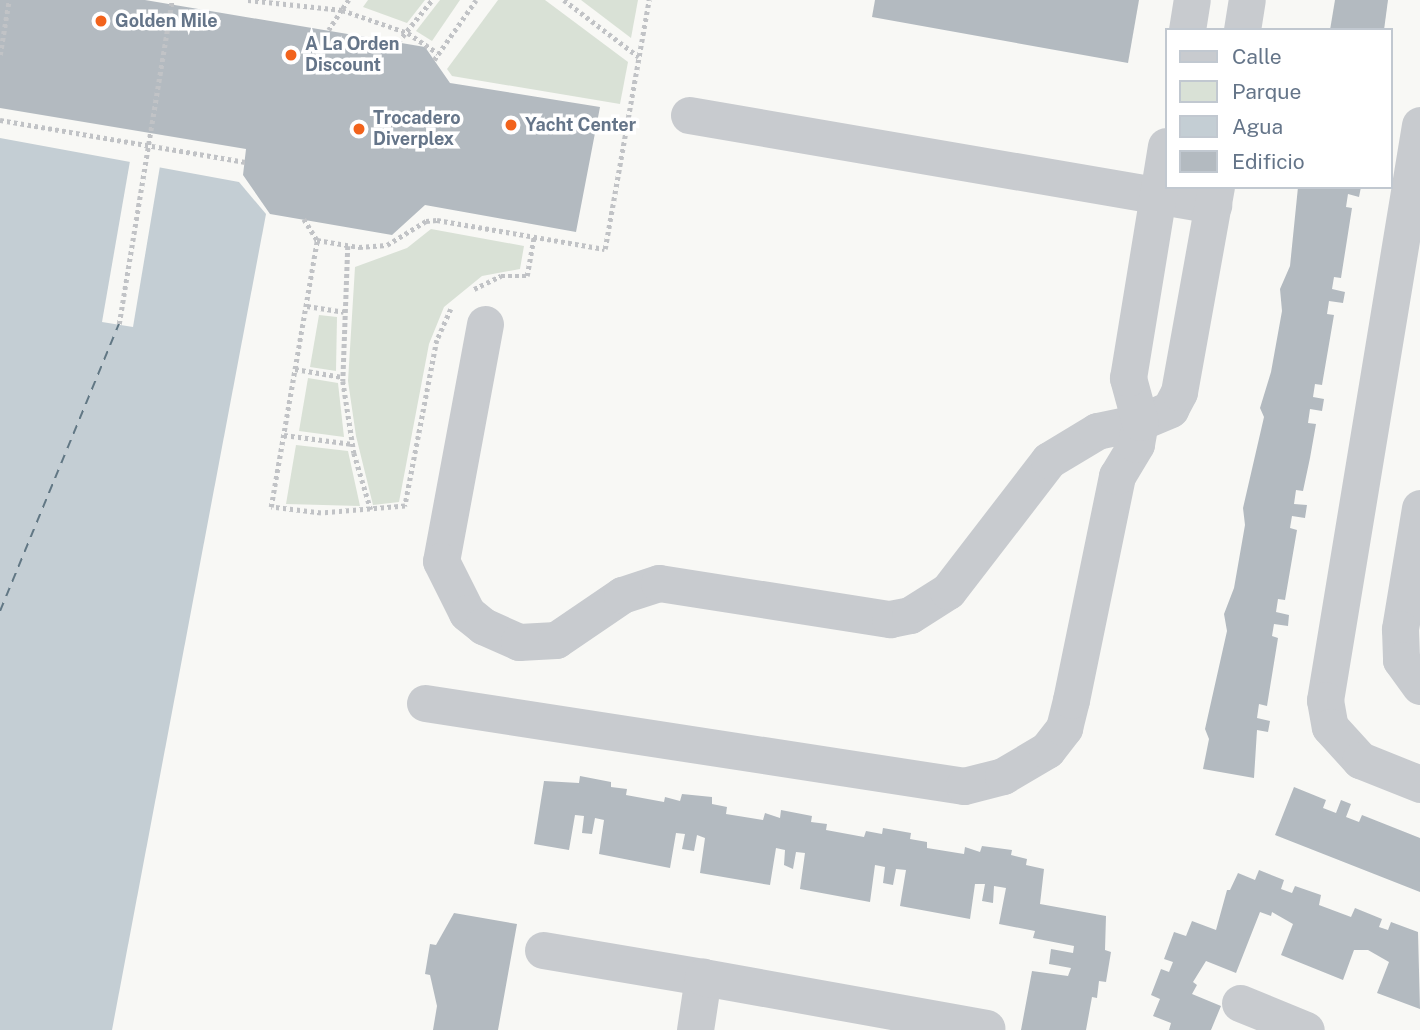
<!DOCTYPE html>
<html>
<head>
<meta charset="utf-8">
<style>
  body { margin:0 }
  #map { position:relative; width:1420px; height:1030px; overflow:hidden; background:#f8f8f5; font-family:"Public Sans",sans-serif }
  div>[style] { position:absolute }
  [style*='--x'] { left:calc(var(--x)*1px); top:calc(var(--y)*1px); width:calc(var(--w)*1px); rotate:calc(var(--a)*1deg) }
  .green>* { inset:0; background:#d9e1d6 }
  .water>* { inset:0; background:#c4ced4 }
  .pier>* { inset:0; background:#f8f8f5 }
  .ferry>* { height:2px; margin-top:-1px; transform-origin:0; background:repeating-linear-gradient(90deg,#617784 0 9px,transparent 0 16px) }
  .building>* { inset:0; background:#b3bac0 }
  .path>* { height:4.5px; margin-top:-2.25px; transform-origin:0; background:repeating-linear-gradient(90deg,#c1c3c6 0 3.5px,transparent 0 7px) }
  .minor>* { height:37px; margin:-18.5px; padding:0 18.5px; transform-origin:18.5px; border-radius:18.5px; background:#c8cbcf }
  .dots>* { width:19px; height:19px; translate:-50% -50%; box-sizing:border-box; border:4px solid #fff; border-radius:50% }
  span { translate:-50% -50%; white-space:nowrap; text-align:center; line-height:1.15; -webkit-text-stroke:7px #fff; paint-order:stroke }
  .poi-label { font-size:18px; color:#657589; font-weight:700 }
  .left { translate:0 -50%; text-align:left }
  .legend { position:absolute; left:1165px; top:28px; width:228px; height:161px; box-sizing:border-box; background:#fff; border:2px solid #c1c8d0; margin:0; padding:9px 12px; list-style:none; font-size:21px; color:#657589 }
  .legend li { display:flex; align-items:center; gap:14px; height:35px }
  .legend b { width:35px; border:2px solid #c1c8d0 }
</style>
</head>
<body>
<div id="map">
  <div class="green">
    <i style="clip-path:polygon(368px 0,425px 0,407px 23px,363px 7px)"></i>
    <i style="clip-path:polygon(440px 0,460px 0,432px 41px,416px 31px)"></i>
    <i style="clip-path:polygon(498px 0,545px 0,628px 62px,620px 104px,452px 76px,447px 69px)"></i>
    <i style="clip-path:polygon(581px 0,638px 0,631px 38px)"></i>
    <i style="clip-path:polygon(431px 229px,524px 246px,520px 269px,482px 276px,444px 307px,429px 344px,399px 502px,373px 505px,356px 436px,348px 381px,355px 267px,407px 248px)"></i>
    <i style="clip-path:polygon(319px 315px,337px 317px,336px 371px,310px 367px)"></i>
    <i style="clip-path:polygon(308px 378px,338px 383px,344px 437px,299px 431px)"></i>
    <i style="clip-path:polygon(296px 445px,348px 451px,360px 506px,286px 504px)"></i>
  </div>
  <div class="water">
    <i style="clip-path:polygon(0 138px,239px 182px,266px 214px,112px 1030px,0 1030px)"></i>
  </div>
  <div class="pier">
    <i style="clip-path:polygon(130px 161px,160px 166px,133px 327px,102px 322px)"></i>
  </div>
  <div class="ferry">
    <i style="--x:0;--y:611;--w:311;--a:-67.5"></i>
  </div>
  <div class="building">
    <i style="clip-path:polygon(0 0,145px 0,425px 47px,450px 83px,600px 107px,576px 232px,425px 205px,392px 235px,270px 214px,243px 175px,246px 149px,0 108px)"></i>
    <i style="clip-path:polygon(875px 0,1139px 0,1128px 63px,872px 17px)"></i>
    <i style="clip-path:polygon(1335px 0,1388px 0,1384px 30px,1330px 30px)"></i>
    <i style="clip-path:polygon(1298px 187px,1361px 187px,1359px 197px,1348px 194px,1346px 207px,1352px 208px,1341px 278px,1334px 277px,1332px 289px,1345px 292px,1343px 303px,1329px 301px,1327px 314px,1334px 315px,1322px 385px,1315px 384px,1313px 397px,1324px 399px,1322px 411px,1310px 409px,1308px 423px,1316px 424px,1310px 458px,1303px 491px,1296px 490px,1294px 504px,1307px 505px,1305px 518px,1292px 516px,1290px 528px,1297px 530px,1285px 600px,1278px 599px,1276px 612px,1289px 615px,1288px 626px,1274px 624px,1272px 636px,1278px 638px,1267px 706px,1259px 704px,1257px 718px,1270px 721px,1268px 732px,1257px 730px,1254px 778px,1203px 769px,1209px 739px,1205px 729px,1227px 631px,1224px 614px,1234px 588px,1245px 525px,1243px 508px,1264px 417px,1260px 408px,1271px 372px,1282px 311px,1280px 289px,1290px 266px)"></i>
    <i style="clip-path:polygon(580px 776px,611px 782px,611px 787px,627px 789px,626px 795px,664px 802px,665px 797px,680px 801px,682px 794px,712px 797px,712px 804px,727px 807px,726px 814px,763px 820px,765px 813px,780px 818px,781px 810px,812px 816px,811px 822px,827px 824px,826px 830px,864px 837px,866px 831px,882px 834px,883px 828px,911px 833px,910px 839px,927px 842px,927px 848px,964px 854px,965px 847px,980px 852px,982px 846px,1012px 850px,1011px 855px,1027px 859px,1026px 865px,1044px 869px,1040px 904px,1106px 916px,1105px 950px,1111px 952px,1106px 982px,1099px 981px,1097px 998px,1092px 997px,1086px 1030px,1021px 1030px,1032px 971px,1068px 976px,1071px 968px,1049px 964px,1051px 949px,1073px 953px,1074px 946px,1033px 938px,1035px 931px,999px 924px,1006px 888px,994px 886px,993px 903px,982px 901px,985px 884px,975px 884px,970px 919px,900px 906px,906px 870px,896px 869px,893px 885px,883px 883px,885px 867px,875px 865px,870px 902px,800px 889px,805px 853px,796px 852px,793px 869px,784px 865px,785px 850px,776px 848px,770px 885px,700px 873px,705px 838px,697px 835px,694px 851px,682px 849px,685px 834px,676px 833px,670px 868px,599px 854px,604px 820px,595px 818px,592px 834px,582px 833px,584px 816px,575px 815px,569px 850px,534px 844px,544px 781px,579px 783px)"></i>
    <i style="clip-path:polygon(1294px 787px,1326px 800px,1323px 808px,1336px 813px,1341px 800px,1351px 804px,1346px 817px,1359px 822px,1362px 815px,1420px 838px,1420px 892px,1275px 835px)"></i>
    <i style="clip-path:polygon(1259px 870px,1284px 880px,1281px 889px,1292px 893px,1295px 886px,1321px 895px,1319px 905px,1351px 917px,1355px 908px,1382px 919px,1379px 927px,1388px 930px,1391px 922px,1418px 932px,1420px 1009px,1377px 993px,1389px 962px,1368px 950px,1354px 950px,1343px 980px,1281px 955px,1293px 924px,1272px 912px,1271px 916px,1260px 912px,1236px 973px,1206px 961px,1193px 982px,1197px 985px,1192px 994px,1221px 1006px,1211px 1030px,1169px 1030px,1171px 1023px,1153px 1016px,1160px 999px,1151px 995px,1161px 969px,1169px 972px,1173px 962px,1164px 959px,1174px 932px,1186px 936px,1192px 921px,1216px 930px,1227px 890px,1230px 890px,1238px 873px,1255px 880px)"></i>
    <i style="clip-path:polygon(454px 913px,517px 924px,498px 1030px,433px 1030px,437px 1006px,430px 975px,425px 974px,430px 944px,436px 945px)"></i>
  </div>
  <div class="path">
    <i style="--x:248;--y:0;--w:95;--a:6.1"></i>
    <i style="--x:342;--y:10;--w:24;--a:123"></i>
    <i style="--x:349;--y:0;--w:12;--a:125"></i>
    <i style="--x:342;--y:10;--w:70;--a:19.2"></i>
    <i style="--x:408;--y:33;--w:36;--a:34"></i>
    <i style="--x:564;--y:0;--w:94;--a:37.2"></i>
    <i style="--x:398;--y:42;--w:54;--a:-51"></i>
    <i style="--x:0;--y:55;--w:56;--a:-80.7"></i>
    <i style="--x:434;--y:60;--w:73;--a:-55"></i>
    <i style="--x:0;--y:120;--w:249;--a:9.7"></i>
    <i style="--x:304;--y:219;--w:25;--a:58"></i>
    <i style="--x:348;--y:246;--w:135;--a:92.1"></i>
    <i style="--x:343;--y:381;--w:73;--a:81.3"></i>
    <i style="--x:354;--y:453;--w:59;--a:73.4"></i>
    <i style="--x:474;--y:289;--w:30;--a:-26"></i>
    <i style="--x:501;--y:276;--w:26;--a:0"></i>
    <i style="--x:527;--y:276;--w:40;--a:-80"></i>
    <i style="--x:307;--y:306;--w:37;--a:9"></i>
    <i style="--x:451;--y:309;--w:34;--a:114"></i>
    <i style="--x:437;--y:340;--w:169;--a:100.9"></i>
    <i style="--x:405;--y:506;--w:84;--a:175.2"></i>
    <i style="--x:321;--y:513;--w:50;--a:-173.2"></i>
    <i style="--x:271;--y:507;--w:271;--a:-80.2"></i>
    <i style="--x:317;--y:240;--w:43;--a:9.5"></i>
    <i style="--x:359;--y:247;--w:28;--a:-4"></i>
    <i style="--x:387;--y:245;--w:46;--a:-31.6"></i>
    <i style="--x:426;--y:221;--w:11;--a:-5"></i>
    <i style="--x:437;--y:220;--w:170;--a:9.8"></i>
    <i style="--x:605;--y:249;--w:253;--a:-80"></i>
    <i style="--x:119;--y:324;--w:328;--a:-80.7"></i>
    <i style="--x:295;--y:369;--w:48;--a:9.7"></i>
    <i style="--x:284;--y:435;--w:69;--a:7.5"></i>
  </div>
  <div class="minor">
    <i style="--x:1187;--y:30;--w:30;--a:-81"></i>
    <i style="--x:1242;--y:30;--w:30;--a:-81"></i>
    <i style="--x:689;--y:115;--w:532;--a:9.75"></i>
    <i style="--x:1420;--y:125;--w:583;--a:99.38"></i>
    <i style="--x:1325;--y:700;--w:27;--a:80"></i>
    <i style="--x:1330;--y:727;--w:45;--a:47.7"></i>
    <i style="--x:1360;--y:760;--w:65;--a:21.8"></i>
    <i style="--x:485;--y:324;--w:241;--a:100.5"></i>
    <i style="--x:441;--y:561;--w:58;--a:63.4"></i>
    <i style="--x:467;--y:613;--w:21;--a:39"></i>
    <i style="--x:483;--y:626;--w:39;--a:24"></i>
    <i style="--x:519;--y:642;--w:37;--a:-3"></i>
    <i style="--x:556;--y:640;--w:80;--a:-34.3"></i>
    <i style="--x:622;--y:595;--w:39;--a:-18"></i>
    <i style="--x:659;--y:583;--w:234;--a:8.9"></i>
    <i style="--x:890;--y:619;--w:20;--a:-11"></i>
    <i style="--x:910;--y:615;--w:45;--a:-32.3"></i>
    <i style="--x:948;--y:591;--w:165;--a:-52.4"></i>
    <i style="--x:1049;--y:460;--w:56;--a:-31.1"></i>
    <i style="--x:1097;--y:431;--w:44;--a:-11.8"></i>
    <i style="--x:1140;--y:422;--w:33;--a:-23"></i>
    <i style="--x:1170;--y:409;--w:19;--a:-62"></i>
    <i style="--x:1179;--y:392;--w:208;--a:-79.8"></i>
    <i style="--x:1420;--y:508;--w:123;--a:99.4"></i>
    <i style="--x:1400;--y:629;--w:31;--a:88"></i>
    <i style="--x:1401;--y:660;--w:32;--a:54"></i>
    <i style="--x:425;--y:703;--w:545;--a:8.75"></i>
    <i style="--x:964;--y:786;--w:40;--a:-14.4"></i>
    <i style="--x:1003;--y:776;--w:51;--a:-30.6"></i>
    <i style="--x:1047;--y:750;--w:28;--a:-52"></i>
    <i style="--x:1064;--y:728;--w:29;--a:-76"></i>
    <i style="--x:1071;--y:700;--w:229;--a:-78.4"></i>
    <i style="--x:1117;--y:476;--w:37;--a:-59"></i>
    <i style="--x:1136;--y:444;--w:22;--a:-80"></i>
    <i style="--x:1140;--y:422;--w:46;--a:-105.3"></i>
    <i style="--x:1128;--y:378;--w:235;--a:-80.7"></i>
    <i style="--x:543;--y:950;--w:162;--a:9.6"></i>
    <i style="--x:1240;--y:1003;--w:71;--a:22.2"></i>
    <i style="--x:695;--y:1030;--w:54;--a:-81.4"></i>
    <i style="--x:703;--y:977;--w:288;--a:10.2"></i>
  </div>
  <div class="dots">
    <i style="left:101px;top:21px;background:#f2631c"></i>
    <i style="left:291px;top:55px;background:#f2631c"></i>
    <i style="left:511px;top:125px;background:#f2631c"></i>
    <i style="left:359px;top:129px;background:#f2631c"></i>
  </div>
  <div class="poi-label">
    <span class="left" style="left:115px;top:21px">Golden Mile</span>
    <span class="left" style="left:305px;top:55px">A La Orden<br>Discount</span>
    <span class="left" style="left:373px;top:129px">Trocadero<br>Diverplex</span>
    <span class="left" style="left:525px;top:125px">Yacht Center</span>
  </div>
  <ul class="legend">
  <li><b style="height:9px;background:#c8cbcf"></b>Calle</li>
  <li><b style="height:19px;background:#d9e1d6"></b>Parque</li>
  <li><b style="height:19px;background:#c4ced4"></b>Agua</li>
  <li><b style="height:19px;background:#b3bac0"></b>Edificio</li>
  </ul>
</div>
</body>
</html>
